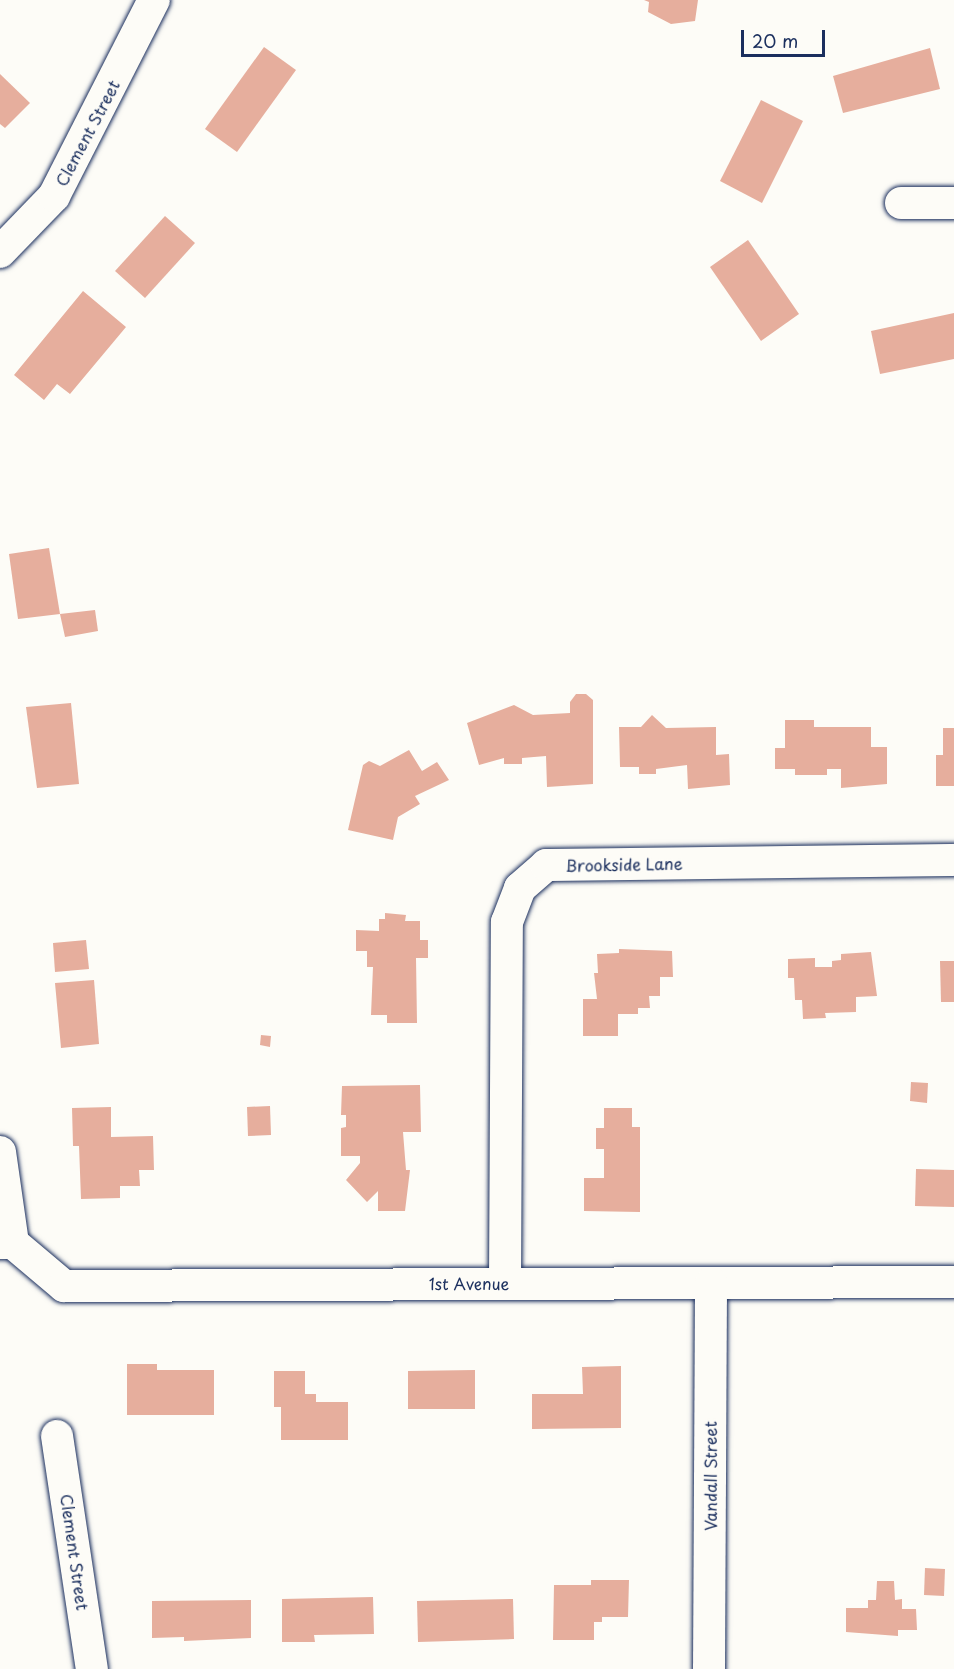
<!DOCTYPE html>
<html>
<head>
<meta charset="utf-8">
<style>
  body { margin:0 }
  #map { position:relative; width:954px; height:1669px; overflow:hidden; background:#fdfcf7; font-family:"Playpen Sans",sans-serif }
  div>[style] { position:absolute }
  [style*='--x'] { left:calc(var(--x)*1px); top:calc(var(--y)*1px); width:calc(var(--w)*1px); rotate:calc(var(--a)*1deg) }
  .building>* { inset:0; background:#e6ae9d }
  .roads { filter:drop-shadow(0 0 2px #1b2f5e) drop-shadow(0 0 2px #1b2f5e) }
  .street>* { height:32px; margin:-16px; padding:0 16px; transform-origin:16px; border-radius:16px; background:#fdfcf7 }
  span { translate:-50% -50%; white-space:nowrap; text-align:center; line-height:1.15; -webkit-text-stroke:4.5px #fdfcf7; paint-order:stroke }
  .street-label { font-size:16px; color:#1b2f5e }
  .scale { position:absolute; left:741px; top:30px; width:84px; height:27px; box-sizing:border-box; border:3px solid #1b2f5e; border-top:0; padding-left:8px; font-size:18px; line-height:21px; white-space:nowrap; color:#1b2f5e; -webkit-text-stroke:4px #fdfcf7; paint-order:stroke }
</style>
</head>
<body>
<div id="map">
  <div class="building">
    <i style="clip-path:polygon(644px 0,698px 0,695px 21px,671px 24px,648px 12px,649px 2px)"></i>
    <i style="clip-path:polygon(264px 47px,296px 70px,237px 152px,205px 129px)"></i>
    <i style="clip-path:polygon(930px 48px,940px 89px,843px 113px,833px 76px)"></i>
    <i style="clip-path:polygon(0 74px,30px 103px,5px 128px,0 124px)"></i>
    <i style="clip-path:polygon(761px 100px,803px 121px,762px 203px,720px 181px)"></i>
    <i style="clip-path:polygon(165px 216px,195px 243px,145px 298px,115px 271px)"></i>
    <i style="clip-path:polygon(748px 240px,799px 314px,761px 341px,710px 267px)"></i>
    <i style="clip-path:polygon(83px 291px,126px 327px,70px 394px,57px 384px,44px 400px,14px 375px)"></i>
    <i style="clip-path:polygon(954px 313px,954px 359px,880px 374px,871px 331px)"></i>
    <i style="clip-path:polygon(49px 548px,60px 614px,18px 619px,9px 554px)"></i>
    <i style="clip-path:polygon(95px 610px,98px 631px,65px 637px,60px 614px)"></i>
    <i style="clip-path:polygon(576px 694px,586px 694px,593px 700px,593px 784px,547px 787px,546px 756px,522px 758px,522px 764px,504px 764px,504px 758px,479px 765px,467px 723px,514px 705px,533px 715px,570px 713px,570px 702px)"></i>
    <i style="clip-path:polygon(71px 703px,79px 784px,37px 788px,26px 707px)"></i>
    <i style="clip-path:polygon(652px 715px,666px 728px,716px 727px,716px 755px,729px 754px,730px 785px,688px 789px,687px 765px,656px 769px,656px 774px,639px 774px,639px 767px,620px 767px,619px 727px,641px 727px)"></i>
    <i style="clip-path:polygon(785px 720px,814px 720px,814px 727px,871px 727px,871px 747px,887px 747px,887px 784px,841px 788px,841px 769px,827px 769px,827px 775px,795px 775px,795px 769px,775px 769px,775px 748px,785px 748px)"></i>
    <i style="clip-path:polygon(943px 728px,954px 728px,954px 786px,936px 786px,936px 755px,943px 755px)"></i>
    <i style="clip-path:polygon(409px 750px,422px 771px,437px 762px,449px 780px,415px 796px,420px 804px,398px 817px,393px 840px,348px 830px,363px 765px,369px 761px,380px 766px)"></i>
    <i style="clip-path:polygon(385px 913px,406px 915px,405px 921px,420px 921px,420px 940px,428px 940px,428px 958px,416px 958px,417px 1023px,387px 1023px,387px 1015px,371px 1015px,373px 967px,367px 967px,367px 951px,356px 951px,356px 930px,379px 931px,379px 919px,385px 919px)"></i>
    <i style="clip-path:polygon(86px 940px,89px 969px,55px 972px,53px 943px)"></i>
    <i style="clip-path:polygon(619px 949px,672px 951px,673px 977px,660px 977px,660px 996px,649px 996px,650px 1008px,638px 1008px,638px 1014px,618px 1014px,618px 1036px,583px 1036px,583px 999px,597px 999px,594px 973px,598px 973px,597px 954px,619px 953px)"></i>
    <i style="clip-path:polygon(871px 952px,877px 996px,856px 997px,856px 1012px,825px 1013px,826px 1018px,803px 1019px,802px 1000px,795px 1000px,794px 978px,788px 978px,788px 959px,815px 958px,815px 967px,832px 967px,832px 961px,841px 960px,841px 954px)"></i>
    <i style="clip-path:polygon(940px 961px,954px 961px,954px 1002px,941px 1002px)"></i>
    <i style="clip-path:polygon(94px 980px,99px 1044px,61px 1048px,55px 983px)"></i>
    <i style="clip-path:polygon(261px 1035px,271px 1036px,270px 1047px,260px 1045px)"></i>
    <i style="clip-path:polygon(911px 1082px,928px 1083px,927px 1103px,910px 1101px)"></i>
    <i style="clip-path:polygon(420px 1085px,421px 1132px,403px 1132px,406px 1170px,410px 1170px,405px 1211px,378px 1211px,378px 1191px,367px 1202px,346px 1180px,360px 1163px,360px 1156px,341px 1156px,341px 1128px,346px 1127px,346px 1115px,341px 1115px,342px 1086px)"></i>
    <i style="clip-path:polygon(270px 1106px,271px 1135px,248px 1136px,247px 1107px)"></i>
    <i style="clip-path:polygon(111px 1107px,111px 1137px,153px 1136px,154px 1170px,139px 1170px,140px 1186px,120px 1186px,120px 1198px,81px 1199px,79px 1146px,73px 1146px,72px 1108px)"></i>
    <i style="clip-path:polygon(604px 1108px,632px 1108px,632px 1127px,640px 1127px,640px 1212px,584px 1211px,584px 1178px,604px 1178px,604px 1149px,596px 1149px,596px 1128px,604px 1128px)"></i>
    <i style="clip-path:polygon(916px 1169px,954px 1170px,954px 1207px,915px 1206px)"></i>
    <i style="clip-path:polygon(127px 1364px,157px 1364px,157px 1370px,214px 1370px,214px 1415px,127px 1415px)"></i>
    <i style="clip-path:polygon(621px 1366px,621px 1428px,532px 1429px,532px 1394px,583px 1394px,582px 1367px)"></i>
    <i style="clip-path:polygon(475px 1370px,475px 1409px,408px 1409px,408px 1371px)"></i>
    <i style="clip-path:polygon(274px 1371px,305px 1371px,305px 1394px,316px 1394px,316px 1402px,348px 1402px,348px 1440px,281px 1440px,281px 1407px,274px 1407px)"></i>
    <i style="clip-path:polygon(925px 1568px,945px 1569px,944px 1596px,924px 1595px)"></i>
    <i style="clip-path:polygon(591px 1580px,629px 1580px,628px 1617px,602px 1617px,602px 1622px,594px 1622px,594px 1640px,553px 1640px,554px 1585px,591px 1585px)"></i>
    <i style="clip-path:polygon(877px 1581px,894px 1581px,895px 1600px,902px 1599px,902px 1609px,916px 1609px,917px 1630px,898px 1630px,898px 1636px,846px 1632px,846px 1608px,868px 1608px,868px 1600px,876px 1600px)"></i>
    <i style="clip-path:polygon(373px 1597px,374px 1634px,314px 1635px,315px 1642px,282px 1642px,282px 1599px)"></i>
    <i style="clip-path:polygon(513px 1599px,514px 1639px,418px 1642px,417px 1601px)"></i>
    <i style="clip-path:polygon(251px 1600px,251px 1638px,184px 1641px,184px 1637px,152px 1638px,152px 1601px)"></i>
  </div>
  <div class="roads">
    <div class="street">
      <i style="--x:901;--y:203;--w:53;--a:0"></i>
      <i style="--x:0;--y:252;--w:78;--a:-46"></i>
      <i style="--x:54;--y:196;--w:220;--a:-63"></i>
      <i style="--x:0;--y:1152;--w:92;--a:81.9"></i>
      <i style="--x:0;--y:1243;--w:13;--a:0"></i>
      <i style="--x:13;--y:1243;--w:67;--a:40.1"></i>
      <i style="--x:64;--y:1286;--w:890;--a:-0.26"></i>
      <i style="--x:505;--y:1283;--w:361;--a:-89.7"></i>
      <i style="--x:507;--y:922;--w:36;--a:-69"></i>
      <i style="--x:520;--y:888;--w:35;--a:-41"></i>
      <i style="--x:546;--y:865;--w:408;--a:-0.7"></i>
      <i style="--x:57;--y:1436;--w:236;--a:81.5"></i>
      <i style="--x:709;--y:1669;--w:386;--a:-89.7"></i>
    </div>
  </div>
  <div class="street-label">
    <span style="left:87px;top:133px;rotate:-62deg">Clement Street</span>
    <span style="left:624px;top:864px;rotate:-1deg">Brookside Lane</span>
    <span style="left:469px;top:1283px">1st Avenue</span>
    <span style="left:710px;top:1476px;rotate:-90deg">Vandall Street</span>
    <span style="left:75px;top:1552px;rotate:82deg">Clement Street</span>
  </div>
  <div class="scale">20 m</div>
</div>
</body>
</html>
